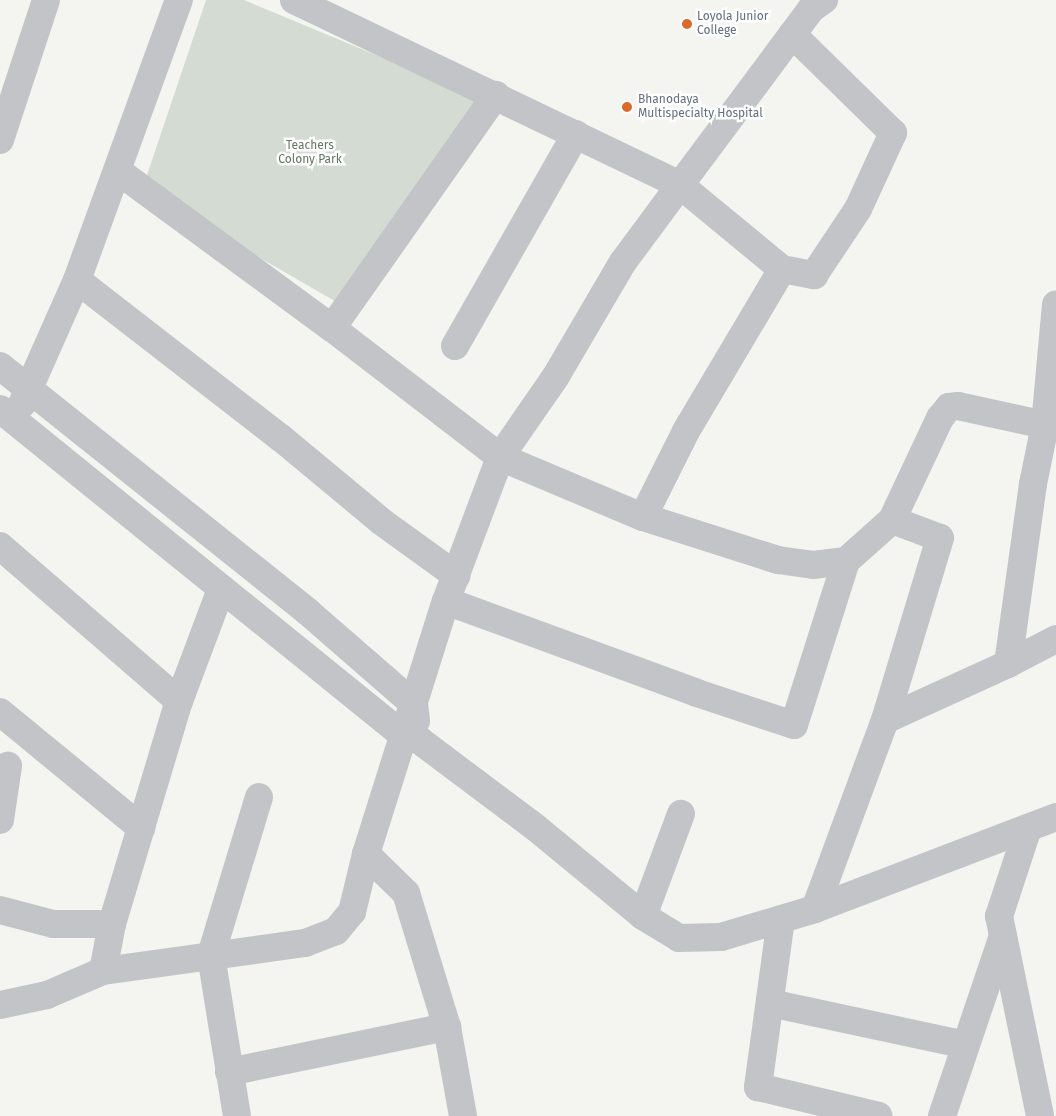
<!DOCTYPE html>
<html>
<head>
<meta charset="utf-8">
<style>
  body { margin:0 }
  #map { position:relative; width:1056px; height:1116px; overflow:hidden; background:#f4f4f0; font-family:"Fira Sans",sans-serif }
  div>[style] { position:absolute }
  [style*='--x'] { left:calc(var(--x)*1px); top:calc(var(--y)*1px); width:calc(var(--w)*1px); rotate:calc(var(--a)*1deg) }
  .green>* { inset:0; background:#d4dbd2 }
  .minor>* { height:28px; margin:-14px; padding:0 14px; transform-origin:14px; border-radius:14px; background:#c2c4c8 }
  .tertiary>* { height:28px; margin:-14px; padding:0 14px; transform-origin:14px; border-radius:14px; background:#c2c4c8 }
  .dots>* { width:14px; height:14px; translate:-50% -50%; box-sizing:border-box; border:2px solid #fff; border-radius:50% }
  span { translate:-50% -50%; white-space:nowrap; text-align:center; line-height:1.15; -webkit-text-stroke:5px #fff; paint-order:stroke }
  .poi-label { font-size:12px; color:#647080 }
  .left { translate:0 -50%; text-align:left }
  .park-label { font-size:12px; color:#657863 }
</style>
</head>
<body>
<div id="map">
  <div class="green">
    <i style="clip-path:polygon(206px 0,244px 0,484px 100px,354px 312px,142px 190px)"></i>
  </div>
  <div class="minor">
    <i style="--x:0;--y:140;--w:147;--a:-71.8"></i>
    <i style="--x:118;--y:171;--w:265;--a:36.3"></i>
    <i style="--x:332;--y:328;--w:212;--a:37.5"></i>
    <i style="--x:500;--y:457;--w:155;--a:22.8"></i>
    <i style="--x:643;--y:517;--w:96;--a:-63.4"></i>
    <i style="--x:686;--y:431;--w:188;--a:-59.3"></i>
    <i style="--x:782;--y:269;--w:33;--a:11"></i>
    <i style="--x:814;--y:275;--w:79;--a:-56.3"></i>
    <i style="--x:858;--y:209;--w:84;--a:-65.3"></i>
    <i style="--x:893;--y:133;--w:141;--a:-135.6"></i>
    <i style="--x:77;--y:280;--w:258;--a:37.8"></i>
    <i style="--x:281;--y:438;--w:131;--a:39.7"></i>
    <i style="--x:382;--y:522;--w:92;--a:35.8"></i>
    <i style="--x:332;--y:328;--w:285;--a:-54.9"></i>
    <i style="--x:455;--y:346;--w:244;--a:-60.3"></i>
    <i style="--x:0;--y:366;--w:394;--a:38.6"></i>
    <i style="--x:308;--y:612;--w:140;--a:41"></i>
    <i style="--x:414;--y:704;--w:17;--a:83"></i>
    <i style="--x:22;--y:404;--w:136;--a:-66.1"></i>
    <i style="--x:77;--y:280;--w:298;--a:-70"></i>
    <i style="--x:0;--y:409;--w:520;--a:38.99"></i>
    <i style="--x:404;--y:736;--w:16;--a:15"></i>
    <i style="--x:419;--y:740;--w:145;--a:36.9"></i>
    <i style="--x:535;--y:827;--w:140;--a:39.5"></i>
    <i style="--x:643;--y:916;--w:42;--a:31.4"></i>
    <i style="--x:679;--y:938;--w:42;--a:-1.4"></i>
    <i style="--x:721;--y:937;--w:98;--a:-16.6"></i>
    <i style="--x:815;--y:909;--w:258;--a:-20.9"></i>
    <i style="--x:1045;--y:425;--w:89;--a:-167.7"></i>
    <i style="--x:958;--y:406;--w:9;--a:174"></i>
    <i style="--x:949;--y:407;--w:14;--a:129"></i>
    <i style="--x:940;--y:418;--w:113;--a:115.2"></i>
    <i style="--x:892;--y:520;--w:51;--a:20.6"></i>
    <i style="--x:940;--y:538;--w:190;--a:106.8"></i>
    <i style="--x:885;--y:720;--w:135;--a:-24.5"></i>
    <i style="--x:1008;--y:664;--w:54;--a:-27.5"></i>
    <i style="--x:643;--y:517;--w:142;--a:17.7"></i>
    <i style="--x:778;--y:560;--w:35;--a:8"></i>
    <i style="--x:813;--y:565;--w:33;--a:-7"></i>
    <i style="--x:846;--y:561;--w:62;--a:-41.7"></i>
    <i style="--x:0;--y:546;--w:237;--a:40.9"></i>
    <i style="--x:446;--y:601;--w:267;--a:20.1"></i>
    <i style="--x:697;--y:693;--w:102;--a:18.3"></i>
    <i style="--x:794;--y:725;--w:172;--a:-72.4"></i>
    <i style="--x:1008;--y:664;--w:182;--a:-82.1"></i>
    <i style="--x:1033;--y:484;--w:60;--a:-78.5"></i>
    <i style="--x:1045;--y:425;--w:121;--a:-84.8"></i>
    <i style="--x:0;--y:712;--w:183;--a:39.4"></i>
    <i style="--x:0;--y:820;--w:55;--a:-81.6"></i>
    <i style="--x:1028;--y:828;--w:93;--a:108.2"></i>
    <i style="--x:999;--y:916;--w:204;--a:78.4"></i>
    <i style="--x:815;--y:909;--w:202;--a:-69.7"></i>
    <i style="--x:0;--y:910;--w:55;--a:14.8"></i>
    <i style="--x:53;--y:924;--w:59;--a:0"></i>
    <i style="--x:112;--y:924;--w:233;--a:-73.3"></i>
    <i style="--x:179;--y:701;--w:120;--a:-69.4"></i>
    <i style="--x:643;--y:916;--w:109;--a:-69.6"></i>
    <i style="--x:781;--y:919;--w:170;--a:97.8"></i>
    <i style="--x:758;--y:1087;--w:124;--a:13.5"></i>
    <i style="--x:103;--y:971;--w:204;--a:-7.9"></i>
    <i style="--x:305;--y:943;--w:33;--a:-21"></i>
    <i style="--x:336;--y:931;--w:25;--a:-50"></i>
    <i style="--x:352;--y:912;--w:60;--a:-76.4"></i>
    <i style="--x:770;--y:1003;--w:200;--a:12.1"></i>
    <i style="--x:0;--y:1005;--w:48;--a:-12"></i>
    <i style="--x:47;--y:995;--w:61;--a:-23.2"></i>
    <i style="--x:103;--y:971;--w:48;--a:-79.2"></i>
    <i style="--x:229;--y:1072;--w:223;--a:-11.7"></i>
    <i style="--x:237;--y:1116;--w:163;--a:-99.2"></i>
    <i style="--x:211;--y:955;--w:165;--a:-73.1"></i>
    <i style="--x:463;--y:1116;--w:90;--a:-100.2"></i>
    <i style="--x:447;--y:1027;--w:140;--a:-107"></i>
    <i style="--x:406;--y:893;--w:56;--a:-135.7"></i>
    <i style="--x:366;--y:854;--w:265;--a:-72.5"></i>
    <i style="--x:446;--y:601;--w:154;--a:-69.4"></i>
    <i style="--x:500;--y:457;--w:98;--a:-55.3"></i>
    <i style="--x:556;--y:376;--w:132;--a:-59.6"></i>
    <i style="--x:623;--y:262;--w:96;--a:-53.5"></i>
    <i style="--x:680;--y:185;--w:132;--a:39.5"></i>
    <i style="--x:942;--y:1116;--w:190;--a:-71.3"></i>
  </div>
  <div class="tertiary">
    <i style="--x:294;--y:0;--w:428;--a:25.6"></i>
    <i style="--x:680;--y:185;--w:219;--a:-53.3"></i>
    <i style="--x:811;--y:9;--w:16;--a:-35"></i>
  </div>
  <div class="dots">
    <i style="left:687px;top:24px;background:#da692a"></i>
    <i style="left:627px;top:107px;background:#da692a"></i>
  </div>
  <div class="poi-label">
    <span class="left" style="left:697px;top:24px">Loyola Junior<br>College</span>
    <span class="left" style="left:638px;top:107px">Bhanodaya<br>Multispecialty Hospital</span>
  </div>
  <div class="park-label">
    <span style="left:310px;top:153px">Teachers<br>Colony Park</span>
  </div>
</div>
</body>
</html>
